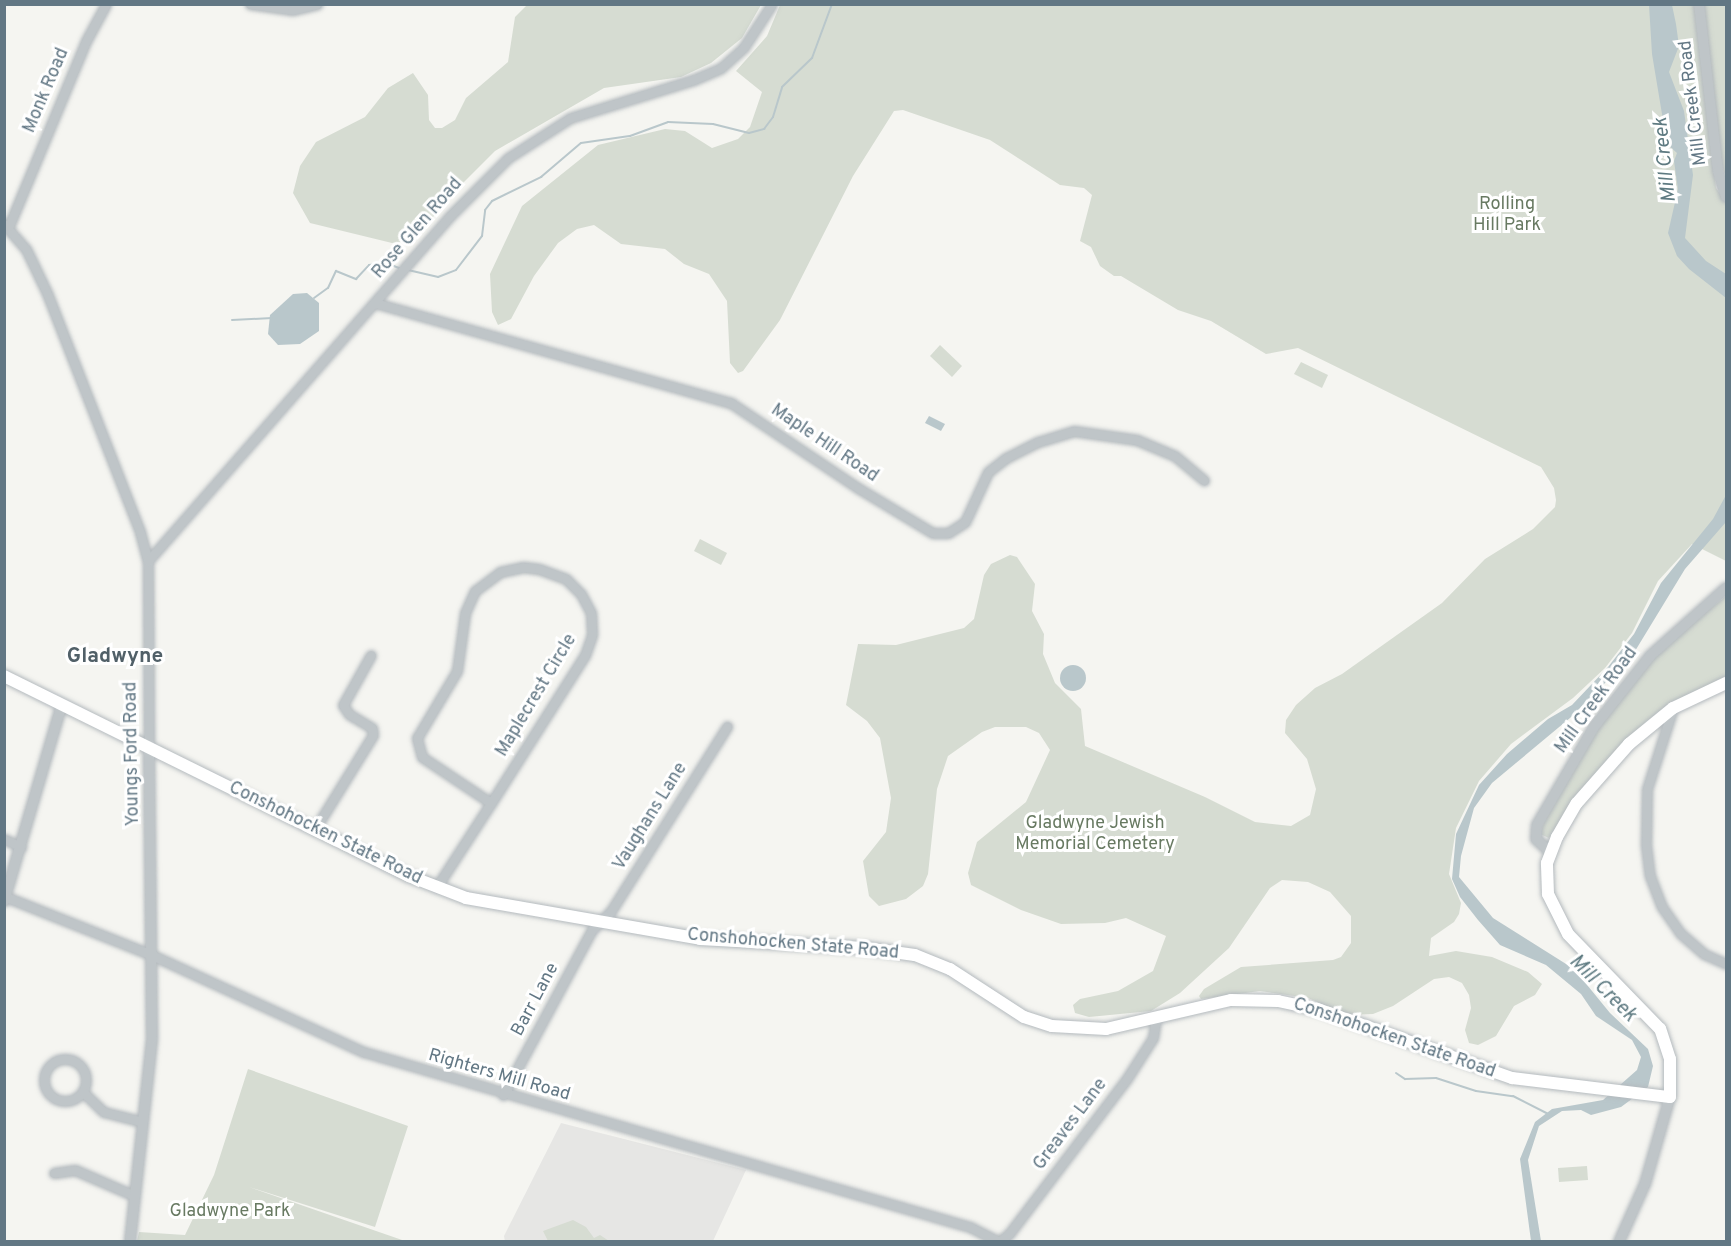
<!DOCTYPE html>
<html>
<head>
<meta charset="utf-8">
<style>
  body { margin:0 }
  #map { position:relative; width:1731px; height:1246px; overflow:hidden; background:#f5f5f1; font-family:Overpass,sans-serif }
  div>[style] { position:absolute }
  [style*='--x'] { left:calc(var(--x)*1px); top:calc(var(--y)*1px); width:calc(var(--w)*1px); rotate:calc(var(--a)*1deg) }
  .built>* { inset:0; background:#e6e6e4 }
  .green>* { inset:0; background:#d6dcd2 }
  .water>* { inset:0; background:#b9c7cb }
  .round { border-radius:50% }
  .stream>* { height:2px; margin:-1px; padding:0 1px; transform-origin:1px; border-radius:1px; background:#b9c7cb }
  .roads { filter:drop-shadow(0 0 2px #b4babe) drop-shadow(0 0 2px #b4babe) }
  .minor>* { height:9px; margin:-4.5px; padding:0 4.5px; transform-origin:4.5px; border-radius:4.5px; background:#bfc5c8 }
  .minor>.ring { margin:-4.5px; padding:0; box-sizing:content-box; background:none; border:9px solid #bfc5c8; border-radius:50% }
  .tertiary>* { height:10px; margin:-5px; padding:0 5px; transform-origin:5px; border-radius:5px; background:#bfc5c8 }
  .secondary>* { height:12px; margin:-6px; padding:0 6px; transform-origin:6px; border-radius:6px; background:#fff }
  span { translate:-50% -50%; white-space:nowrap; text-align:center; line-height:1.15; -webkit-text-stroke:6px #fff; paint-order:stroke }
  .street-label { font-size:18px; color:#627784 }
  .park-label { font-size:18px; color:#687a62 }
  .water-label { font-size:20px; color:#5e7a81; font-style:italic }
  .quarter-label { font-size:21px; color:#516068; font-weight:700 }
  .frame { position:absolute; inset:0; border:6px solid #627784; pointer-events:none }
</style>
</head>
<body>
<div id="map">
  <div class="built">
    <i style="clip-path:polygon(561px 1123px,746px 1170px,713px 1241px,505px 1242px,504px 1236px)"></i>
  </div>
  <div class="green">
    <i style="clip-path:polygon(527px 5px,761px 5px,742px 38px,711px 63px,681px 77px,604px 88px,495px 151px,447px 199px,421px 233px,409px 241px,392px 243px,310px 223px,293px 193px,300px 166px,316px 142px,365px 117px,388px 88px,413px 73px,428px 95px,429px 120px,435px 128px,442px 128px,455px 120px,466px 98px,508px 62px,515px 17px)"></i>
    <i style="clip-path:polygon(780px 5px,1695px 5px,1716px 188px,1726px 202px,1726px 561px,1692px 544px,1658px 581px,1632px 633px,1605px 668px,1573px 698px,1511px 744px,1479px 781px,1456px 828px,1449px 874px,1461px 903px,1459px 914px,1454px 922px,1431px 938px,1429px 956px,1456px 951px,1492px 957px,1528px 972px,1542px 984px,1535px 995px,1514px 1006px,1496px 1036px,1478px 1045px,1469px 1043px,1465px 1030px,1471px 1008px,1469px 995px,1462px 983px,1449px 977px,1434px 979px,1393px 1006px,1373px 1014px,1348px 1015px,1308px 998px,1260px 991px,1201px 999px,1199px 996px,1204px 989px,1241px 967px,1333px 960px,1341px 957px,1351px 943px,1351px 916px,1330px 892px,1308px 882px,1282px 880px,1270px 888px,1229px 948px,1180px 993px,1151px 1011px,1089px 1017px,1075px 1013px,1073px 1005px,1080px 999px,1118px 991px,1153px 971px,1166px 936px,1126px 918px,1105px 923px,1061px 924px,1021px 910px,971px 885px,968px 873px,977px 842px,1026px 802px,1050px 750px,1039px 733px,1026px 727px,995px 727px,982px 732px,948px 756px,937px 789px,928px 874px,923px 886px,906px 899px,879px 906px,869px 896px,863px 861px,886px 832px,891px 798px,880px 738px,867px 721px,846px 705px,858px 644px,896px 645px,964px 628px,974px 619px,984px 575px,991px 564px,1010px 555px,1017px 557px,1035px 584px,1032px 611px,1044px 634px,1043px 654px,1055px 683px,1081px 709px,1085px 746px,1205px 797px,1255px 822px,1291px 826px,1310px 815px,1316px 789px,1307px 759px,1285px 733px,1286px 720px,1296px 705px,1315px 688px,1342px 674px,1442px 603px,1485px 559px,1533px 529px,1555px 507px,1556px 500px,1554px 488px,1541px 467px,1298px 348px,1266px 354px,1211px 321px,1178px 310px,1121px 276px,1114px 276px,1100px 266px,1091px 247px,1080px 241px,1092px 195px,1084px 188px,1060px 185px,990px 140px,903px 110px,894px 111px,853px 176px,780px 320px,743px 371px,738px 373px,730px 363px,727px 301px,709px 274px,684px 264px,665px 249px,621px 244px,594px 225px,577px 229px,558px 243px,534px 276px,511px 319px,498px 325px,492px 312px,490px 274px,522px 206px,598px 145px,665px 129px,685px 131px,712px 148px,738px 139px,750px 127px,762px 92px,736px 71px,767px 36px)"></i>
    <i style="clip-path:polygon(1703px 5px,1726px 5px,1726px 178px,1719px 156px)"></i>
    <i style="clip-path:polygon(940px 345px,962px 366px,952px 377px,930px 356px)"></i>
    <i style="clip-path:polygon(1301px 362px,1328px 375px,1322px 388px,1294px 374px)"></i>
    <i style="clip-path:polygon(700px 539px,727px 553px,721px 565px,694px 551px)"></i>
    <i style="clip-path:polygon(1726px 596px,1726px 680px,1671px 702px,1646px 722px,1582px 792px,1549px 838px,1540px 834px,1546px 816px,1576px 761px,1633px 680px,1664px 646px)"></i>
    <i style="clip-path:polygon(248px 1069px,408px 1126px,375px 1227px,249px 1187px,405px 1241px,137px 1241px,139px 1232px,185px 1235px,214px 1175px)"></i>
    <i style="clip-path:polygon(1587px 1166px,1588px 1180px,1559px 1182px,1558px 1168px)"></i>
    <i style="clip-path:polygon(573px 1220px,586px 1227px,594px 1238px,600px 1235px,609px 1241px,548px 1241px,543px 1231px)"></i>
  </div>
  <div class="water">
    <i style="clip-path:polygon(1649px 5px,1672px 5px,1676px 24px,1679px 46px,1669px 72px,1684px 111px,1693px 175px,1685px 238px,1706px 261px,1726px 274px,1726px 298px,1689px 269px,1677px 256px,1668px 233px,1678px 189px,1674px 161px,1677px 153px,1667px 144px,1652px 54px)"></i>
    <i style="clip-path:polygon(307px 293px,319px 303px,319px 331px,300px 344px,278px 345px,268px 334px,270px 315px,293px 294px)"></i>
    <i style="clip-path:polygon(929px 416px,945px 424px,941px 431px,925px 423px)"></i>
    <i style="clip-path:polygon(1726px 495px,1726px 522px,1685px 569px,1632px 656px,1570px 718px,1492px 783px,1474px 808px,1461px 856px,1459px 877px,1493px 918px,1574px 969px,1610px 1013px,1648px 1049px,1653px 1066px,1648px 1087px,1621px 1107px,1591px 1115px,1581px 1110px,1562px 1111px,1539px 1126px,1528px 1160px,1541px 1241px,1531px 1241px,1520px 1159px,1535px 1122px,1552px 1109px,1603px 1100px,1637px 1070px,1641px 1057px,1632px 1040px,1596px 1016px,1581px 994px,1546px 965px,1500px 945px,1478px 920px,1460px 897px,1452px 879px,1456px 834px,1479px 785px,1507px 754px,1548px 719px,1572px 705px,1608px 667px,1634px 634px,1661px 583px,1713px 519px)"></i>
    <i class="round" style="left:1060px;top:665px;width:26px;height:26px"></i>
  </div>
  <div class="stream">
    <i style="--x:408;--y:270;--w:31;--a:13"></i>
    <i style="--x:438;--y:277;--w:19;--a:-21"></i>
    <i style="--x:456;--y:270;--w:43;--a:-52.6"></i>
    <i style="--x:482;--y:236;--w:26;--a:-83"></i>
    <i style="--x:485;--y:210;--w:11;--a:-52"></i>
    <i style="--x:492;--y:201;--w:55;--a:-26.1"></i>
    <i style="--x:541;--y:177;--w:52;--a:-40.4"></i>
    <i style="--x:581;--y:143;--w:49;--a:-8.1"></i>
    <i style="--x:630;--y:136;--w:40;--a:-20.2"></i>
    <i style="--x:668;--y:122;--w:45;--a:2.5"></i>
    <i style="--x:713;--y:124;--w:37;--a:14"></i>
    <i style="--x:749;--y:133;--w:16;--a:-15"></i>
    <i style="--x:764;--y:129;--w:15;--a:-53"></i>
    <i style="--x:773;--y:117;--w:31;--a:-73"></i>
    <i style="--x:782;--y:87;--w:42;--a:-44"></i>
    <i style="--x:812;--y:58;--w:58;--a:-69.7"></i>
    <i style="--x:314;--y:298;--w:17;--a:-36"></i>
    <i style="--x:328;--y:288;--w:19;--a:-65"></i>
    <i style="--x:336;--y:271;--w:22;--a:22"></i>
    <i style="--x:356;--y:279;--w:19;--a:-47"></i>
    <i style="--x:369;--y:265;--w:17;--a:-7"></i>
    <i style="--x:386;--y:263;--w:14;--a:21"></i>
    <i style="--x:232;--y:320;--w:40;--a:-2.9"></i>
    <i style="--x:1396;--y:1073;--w:11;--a:34"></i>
    <i style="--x:1405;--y:1079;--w:31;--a:-2"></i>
    <i style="--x:1436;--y:1078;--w:42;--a:18"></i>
    <i style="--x:1476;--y:1091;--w:37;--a:8"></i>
    <i style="--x:1513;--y:1096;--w:38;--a:27"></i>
  </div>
  <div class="roads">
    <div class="minor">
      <i style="--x:250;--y:4;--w:42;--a:8.1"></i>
      <i style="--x:292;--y:10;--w:26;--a:-13"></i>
      <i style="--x:4;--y:224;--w:33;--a:49"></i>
      <i style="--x:26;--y:249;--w:49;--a:64.5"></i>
      <i style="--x:47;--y:293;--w:256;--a:68.7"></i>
      <i style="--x:140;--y:532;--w:30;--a:75"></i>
      <i style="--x:148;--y:561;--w:186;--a:89.7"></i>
      <i style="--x:9;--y:226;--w:200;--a:-67.4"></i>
      <i style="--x:86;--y:41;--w:42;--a:-61.6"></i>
      <i style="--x:375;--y:303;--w:370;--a:15.7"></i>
      <i style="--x:731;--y:403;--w:153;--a:33.8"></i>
      <i style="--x:858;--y:488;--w:87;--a:31"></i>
      <i style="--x:933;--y:533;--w:15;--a:0"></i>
      <i style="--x:948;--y:533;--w:20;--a:-33"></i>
      <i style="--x:965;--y:522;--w:55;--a:-65.3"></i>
      <i style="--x:988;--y:472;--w:23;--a:-38"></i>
      <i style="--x:1006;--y:458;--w:36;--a:-27"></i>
      <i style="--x:1038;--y:442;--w:38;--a:-17"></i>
      <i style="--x:1074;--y:431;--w:64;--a:8.1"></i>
      <i style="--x:1137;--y:440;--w:41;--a:22.8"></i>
      <i style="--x:1175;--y:456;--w:38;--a:40"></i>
      <i style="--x:148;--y:561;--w:457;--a:-48.8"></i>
      <i style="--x:449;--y:217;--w:83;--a:-45"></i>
      <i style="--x:508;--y:158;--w:74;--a:-32.8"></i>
      <i style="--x:570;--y:118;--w:129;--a:-17.2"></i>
      <i style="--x:693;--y:80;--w:30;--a:-23"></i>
      <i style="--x:721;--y:68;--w:31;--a:-42"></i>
      <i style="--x:744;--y:47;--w:51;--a:-56.9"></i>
      <i style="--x:1673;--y:708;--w:85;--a:107.8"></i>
      <i style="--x:1647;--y:789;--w:56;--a:91"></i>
      <i style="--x:1646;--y:845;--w:31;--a:83"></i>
      <i style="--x:1650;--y:876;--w:33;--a:69"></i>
      <i style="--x:1662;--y:907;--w:32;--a:55"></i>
      <i style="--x:1680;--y:933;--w:32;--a:41"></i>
      <i style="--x:1704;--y:954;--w:24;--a:24"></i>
      <i style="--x:315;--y:829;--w:110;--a:-58.3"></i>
      <i style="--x:373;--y:735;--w:7;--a:-98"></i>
      <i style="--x:372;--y:728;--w:27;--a:-149"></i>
      <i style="--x:349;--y:714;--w:11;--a:-124"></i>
      <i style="--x:343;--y:705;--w:57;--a:-60.8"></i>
      <i style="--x:4;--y:839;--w:19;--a:25"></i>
      <i style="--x:436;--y:888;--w:101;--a:-57.1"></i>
      <i style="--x:491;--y:803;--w:83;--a:-146.3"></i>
      <i style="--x:422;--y:757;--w:20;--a:-105"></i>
      <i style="--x:417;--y:738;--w:78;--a:-59.2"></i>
      <i style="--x:457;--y:671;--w:59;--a:-82.1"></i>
      <i style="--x:465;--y:613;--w:24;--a:-66"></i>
      <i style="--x:475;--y:591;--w:31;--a:-37"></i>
      <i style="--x:500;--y:572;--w:24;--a:-12"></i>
      <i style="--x:523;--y:567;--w:16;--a:7"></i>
      <i style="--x:539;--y:569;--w:29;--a:20"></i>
      <i style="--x:566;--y:579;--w:21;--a:45"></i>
      <i style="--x:581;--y:594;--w:21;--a:62"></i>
      <i style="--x:591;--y:613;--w:22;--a:87"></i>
      <i style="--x:592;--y:635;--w:21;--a:109"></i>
      <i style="--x:585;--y:655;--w:175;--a:122.4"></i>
      <i style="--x:6;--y:897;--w:159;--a:21.7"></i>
      <i style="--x:154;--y:956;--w:231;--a:24.6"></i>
      <i style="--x:364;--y:1052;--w:631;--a:16.11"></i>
      <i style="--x:970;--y:1227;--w:33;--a:27"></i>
      <i class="ring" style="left:44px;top:1059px;width:33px;height:33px"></i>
      <i style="--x:83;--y:1092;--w:29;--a:44"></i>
      <i style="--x:104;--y:1112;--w:40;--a:14.4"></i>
      <i style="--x:503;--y:1095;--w:187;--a:-61.7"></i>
      <i style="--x:592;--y:930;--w:27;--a:-45"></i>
      <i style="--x:611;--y:911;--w:218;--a:-57.8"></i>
      <i style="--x:54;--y:1173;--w:21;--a:-8"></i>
      <i style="--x:75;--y:1170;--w:65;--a:23.4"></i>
      <i style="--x:999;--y:1242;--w:13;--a:-39"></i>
      <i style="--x:1009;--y:1234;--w:193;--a:-52.8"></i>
      <i style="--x:1126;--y:1080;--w:50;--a:-57.3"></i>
      <i style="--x:1153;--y:1038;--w:18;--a:-81"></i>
    </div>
    <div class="tertiary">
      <i style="--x:1699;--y:4;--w:168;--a:83.5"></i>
      <i style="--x:1718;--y:171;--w:27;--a:73"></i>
      <i style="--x:1550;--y:852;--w:19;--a:-137"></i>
      <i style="--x:1536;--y:839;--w:14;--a:-86"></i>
      <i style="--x:1537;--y:825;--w:113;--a:-59.8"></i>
      <i style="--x:1594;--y:727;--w:90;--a:-51.7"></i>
      <i style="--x:1650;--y:656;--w:102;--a:-41.8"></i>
      <i style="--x:4;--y:901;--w:205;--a:-73.6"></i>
      <i style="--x:130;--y:1242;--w:205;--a:-83.8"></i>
      <i style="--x:152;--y:1038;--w:291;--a:-90.6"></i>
      <i style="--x:1619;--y:1242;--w:64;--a:-65.9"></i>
      <i style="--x:1645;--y:1184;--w:91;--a:-74"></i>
    </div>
    <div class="secondary">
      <i style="--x:4;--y:676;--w:452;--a:26.3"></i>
      <i style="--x:409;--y:876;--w:61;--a:21.1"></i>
      <i style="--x:466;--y:898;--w:238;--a:9.9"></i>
      <i style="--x:700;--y:939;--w:165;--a:3.1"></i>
      <i style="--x:865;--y:948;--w:50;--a:8"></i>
      <i style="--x:915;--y:955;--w:38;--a:22"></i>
      <i style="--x:950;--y:969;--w:88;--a:33"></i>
      <i style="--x:1024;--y:1017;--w:29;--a:18"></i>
      <i style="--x:1052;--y:1026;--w:54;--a:3.2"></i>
      <i style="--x:1106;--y:1029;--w:128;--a:-13.1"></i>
      <i style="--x:1231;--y:1000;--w:47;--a:1.2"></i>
      <i style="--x:1278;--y:1001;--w:40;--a:12"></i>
      <i style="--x:1317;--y:1009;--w:207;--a:19.5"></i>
      <i style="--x:1512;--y:1078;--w:159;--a:6.9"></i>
      <i style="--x:1670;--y:1097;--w:38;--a:-90"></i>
      <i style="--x:1670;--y:1059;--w:32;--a:-108"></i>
      <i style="--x:1660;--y:1029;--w:132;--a:-134.1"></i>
      <i style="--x:1568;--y:934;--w:45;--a:-116.6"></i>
      <i style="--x:1548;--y:894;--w:31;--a:-92"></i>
      <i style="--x:1547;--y:863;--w:28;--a:-69"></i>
      <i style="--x:1557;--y:837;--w:39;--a:-60"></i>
      <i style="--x:1577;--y:803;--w:79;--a:-48.6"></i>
      <i style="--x:1629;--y:744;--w:57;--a:-39.3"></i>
      <i style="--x:1673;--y:708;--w:59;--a:-25.3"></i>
    </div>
  </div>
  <div class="street-label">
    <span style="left:47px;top:91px;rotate:-67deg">Monk Road</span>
    <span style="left:1694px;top:103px;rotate:-97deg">Mill Creek Road</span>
    <span style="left:418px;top:229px;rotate:-49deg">Rose Glen Road</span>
    <span style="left:824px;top:444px;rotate:34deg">Maple Hill Road</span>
    <span style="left:537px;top:696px;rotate:-59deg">Maplecrest Circle</span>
    <span style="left:1597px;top:701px;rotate:-54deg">Mill Creek Road</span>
    <span style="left:133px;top:754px;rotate:-91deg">Youngs Ford Road</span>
    <span style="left:651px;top:817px;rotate:-58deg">Vaughans Lane</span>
    <span style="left:325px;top:834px;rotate:26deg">Conshohocken State Road</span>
    <span style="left:793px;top:945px;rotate:5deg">Conshohocken State Road</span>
    <span style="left:536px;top:1000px;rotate:-62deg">Barr Lane</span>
    <span style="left:1394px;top:1039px;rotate:19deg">Conshohocken State Road</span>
    <span style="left:499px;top:1076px;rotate:16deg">Righters Mill Road</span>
    <span style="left:1071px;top:1125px;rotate:-53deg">Greaves Lane</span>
  </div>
  <div class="park-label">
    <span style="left:1507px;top:216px">Rolling<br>Hill Park</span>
    <span style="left:1095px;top:835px">Gladwyne Jewish<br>Memorial Cemetery</span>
    <span style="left:230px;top:1212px">Gladwyne Park</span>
  </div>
  <div class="water-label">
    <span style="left:1666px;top:160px;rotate:-96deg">Mill Creek</span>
    <span style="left:1602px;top:989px;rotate:45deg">Mill Creek</span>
  </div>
  <div class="quarter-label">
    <span style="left:115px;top:657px">Gladwyne</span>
  </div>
  <div class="frame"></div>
</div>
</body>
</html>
